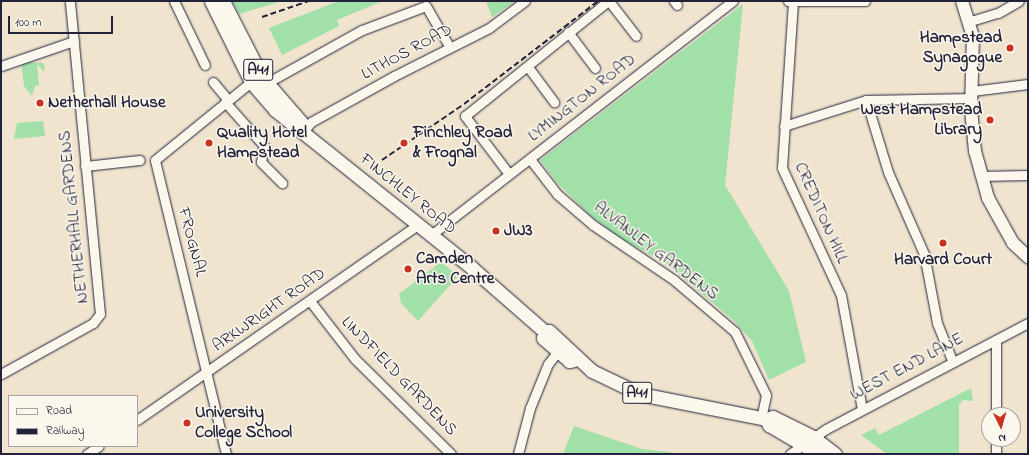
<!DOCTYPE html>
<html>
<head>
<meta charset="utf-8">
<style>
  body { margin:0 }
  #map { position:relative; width:1029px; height:455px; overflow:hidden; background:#f0e4cf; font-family:"Indie Flower",sans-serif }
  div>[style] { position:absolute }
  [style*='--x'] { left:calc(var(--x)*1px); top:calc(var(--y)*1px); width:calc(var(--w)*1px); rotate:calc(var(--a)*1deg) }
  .green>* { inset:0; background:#a1e0a9 }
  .roads { filter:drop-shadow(0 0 1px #22223b) drop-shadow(0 0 1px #22223b) }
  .minor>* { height:9px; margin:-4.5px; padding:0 4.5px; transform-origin:4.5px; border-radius:4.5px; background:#fbf7ec }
  .major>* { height:12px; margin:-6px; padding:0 6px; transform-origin:6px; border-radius:6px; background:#fbf7ec }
  .highway>* { height:13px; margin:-6.5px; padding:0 6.5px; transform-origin:6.5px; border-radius:6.5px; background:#fbf7ec }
  .rail>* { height:2px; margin-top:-1px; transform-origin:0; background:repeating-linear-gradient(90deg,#22223b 0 6px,transparent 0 9px) }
  .dots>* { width:11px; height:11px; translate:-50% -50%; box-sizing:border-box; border:2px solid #fbf7ec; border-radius:50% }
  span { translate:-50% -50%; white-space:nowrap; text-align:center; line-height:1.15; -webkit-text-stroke:3px #fbf7ec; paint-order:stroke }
  .shield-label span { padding:1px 3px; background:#fbf7ec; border:1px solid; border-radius:3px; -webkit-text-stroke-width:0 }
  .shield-label { font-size:16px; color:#22223b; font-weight:700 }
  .poi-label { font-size:17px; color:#22223b; font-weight:700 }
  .right { translate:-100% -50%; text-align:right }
  .left { translate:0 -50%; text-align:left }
  .street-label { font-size:17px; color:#22223b }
  .frame { position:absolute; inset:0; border:2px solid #22223b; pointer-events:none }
  .legend { position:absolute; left:8px; top:395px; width:130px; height:52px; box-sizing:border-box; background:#fbf7ec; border:1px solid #a4a2a5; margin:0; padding:5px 7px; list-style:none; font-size:12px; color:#22223b }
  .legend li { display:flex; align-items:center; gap:8px; height:20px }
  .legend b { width:20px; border:1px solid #a4a2a5 }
  .north { position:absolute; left:981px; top:407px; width:40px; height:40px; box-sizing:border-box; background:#fbf7ec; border:1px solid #a4a2a5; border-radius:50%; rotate:175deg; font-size:11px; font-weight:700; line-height:16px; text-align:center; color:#22223b }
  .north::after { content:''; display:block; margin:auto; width:14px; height:18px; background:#c8321e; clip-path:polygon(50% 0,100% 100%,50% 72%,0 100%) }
  .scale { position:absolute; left:8px; top:16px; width:105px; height:18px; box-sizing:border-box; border:2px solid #22223b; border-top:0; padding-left:5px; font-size:12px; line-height:14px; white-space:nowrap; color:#22223b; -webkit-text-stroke:3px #fbf7ec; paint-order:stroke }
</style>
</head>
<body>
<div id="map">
  <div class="green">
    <i style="clip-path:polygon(232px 1px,282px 1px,239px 14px)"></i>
    <i style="clip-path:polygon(339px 1px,383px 1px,337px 20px,339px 26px,282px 55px,269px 28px)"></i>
    <i style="clip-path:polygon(486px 1px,516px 1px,492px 17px)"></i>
    <i style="clip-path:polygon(743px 4px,725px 185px,789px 291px,806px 362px,769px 380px,752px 341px,734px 321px,666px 263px,619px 238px,590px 215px,558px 184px,540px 160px)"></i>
    <i style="clip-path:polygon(21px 62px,43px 63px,45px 67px,44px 72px,37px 64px,39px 85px,35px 86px,32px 96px,24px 86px)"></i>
    <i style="clip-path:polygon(43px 121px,45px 136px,14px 139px,17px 123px)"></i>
    <i style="clip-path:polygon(441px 262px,458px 276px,418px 321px,401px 303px,399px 294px)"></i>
    <i style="clip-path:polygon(971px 388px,973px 401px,963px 400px,959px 405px,959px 454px,887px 454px,861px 435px,875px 428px,879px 435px)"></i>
    <i style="clip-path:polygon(574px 426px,642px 449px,685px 454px,563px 454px)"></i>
  </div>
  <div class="roads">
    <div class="minor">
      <i style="--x:174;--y:1;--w:71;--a:64.2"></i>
      <i style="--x:609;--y:1;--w:44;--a:52.4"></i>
      <i style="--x:674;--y:1;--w:5;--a:53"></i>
      <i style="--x:788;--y:1;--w:77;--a:0"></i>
      <i style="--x:793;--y:2;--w:166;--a:93.8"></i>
      <i style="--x:782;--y:168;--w:140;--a:65.1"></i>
      <i style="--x:841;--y:295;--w:116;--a:79.6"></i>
      <i style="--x:971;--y:21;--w:28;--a:-17"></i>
      <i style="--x:998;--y:13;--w:24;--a:-30"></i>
      <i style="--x:568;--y:32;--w:45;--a:53.1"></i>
      <i style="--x:1;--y:66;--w:77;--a:-18.9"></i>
      <i style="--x:528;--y:67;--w:44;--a:53.4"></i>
      <i style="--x:213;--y:82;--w:23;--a:50"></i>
      <i style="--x:263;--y:85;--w:113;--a:-29.1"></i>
      <i style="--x:362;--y:30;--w:68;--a:-20.6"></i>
      <i style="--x:426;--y:6;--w:46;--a:60.1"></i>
      <i style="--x:972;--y:91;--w:56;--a:-7.1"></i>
      <i style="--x:866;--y:100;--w:75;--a:73"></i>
      <i style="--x:888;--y:172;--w:90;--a:66.3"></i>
      <i style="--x:924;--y:254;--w:70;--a:79.3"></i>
      <i style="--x:937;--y:323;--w:40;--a:68"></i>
      <i style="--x:225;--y:102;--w:59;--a:48.4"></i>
      <i style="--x:264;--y:146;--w:16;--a:101"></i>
      <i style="--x:261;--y:162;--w:30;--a:45"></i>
      <i style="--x:784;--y:126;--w:86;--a:-17.6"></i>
      <i style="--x:866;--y:100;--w:106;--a:-1.1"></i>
      <i style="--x:304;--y:131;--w:11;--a:-52"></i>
      <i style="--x:311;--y:122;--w:95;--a:-29"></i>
      <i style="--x:394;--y:76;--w:106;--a:-26.8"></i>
      <i style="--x:489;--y:28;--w:45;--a:-36.9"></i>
      <i style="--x:530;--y:159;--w:44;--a:52.4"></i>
      <i style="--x:557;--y:194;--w:48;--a:40.7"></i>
      <i style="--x:593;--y:225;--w:98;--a:34.2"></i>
      <i style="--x:674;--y:280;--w:80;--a:40.4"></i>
      <i style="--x:735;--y:332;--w:70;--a:63.8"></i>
      <i style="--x:766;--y:395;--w:24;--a:102"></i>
      <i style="--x:85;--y:166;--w:55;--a:-6.2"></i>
      <i style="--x:509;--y:174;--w:73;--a:-127.2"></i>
      <i style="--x:465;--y:116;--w:184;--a:-38.8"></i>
      <i style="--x:982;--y:176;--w:46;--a:-1.2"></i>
      <i style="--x:431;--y:235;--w:382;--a:-37.8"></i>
      <i style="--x:310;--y:301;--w:73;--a:52.2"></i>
      <i style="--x:355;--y:359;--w:135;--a:44.7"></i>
      <i style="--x:1;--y:374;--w:105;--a:-29"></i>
      <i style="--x:93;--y:323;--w:11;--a:-52"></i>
      <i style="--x:100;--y:314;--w:314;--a:-95.5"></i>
      <i style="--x:996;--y:415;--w:75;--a:-90"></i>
      <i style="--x:137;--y:420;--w:342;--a:-34.8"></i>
      <i style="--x:87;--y:454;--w:14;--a:-34"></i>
      <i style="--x:226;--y:454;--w:302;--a:-103.6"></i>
      <i style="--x:155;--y:160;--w:124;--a:-39.1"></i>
      <i style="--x:518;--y:454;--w:48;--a:-75.4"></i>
      <i style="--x:530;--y:408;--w:48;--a:-67.8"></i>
      <i style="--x:548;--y:364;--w:16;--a:-52"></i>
      <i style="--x:790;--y:454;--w:44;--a:-34.8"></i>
      <i style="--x:826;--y:429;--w:228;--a:-27.7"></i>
      <i style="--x:996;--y:454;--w:15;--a:-90"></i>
    </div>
    <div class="major">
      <i style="--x:962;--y:1;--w:38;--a:73"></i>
      <i style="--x:973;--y:37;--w:72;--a:91.6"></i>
      <i style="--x:971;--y:109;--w:42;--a:84.6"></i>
      <i style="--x:975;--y:151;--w:49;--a:74.5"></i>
      <i style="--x:988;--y:198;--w:51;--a:60.9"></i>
      <i style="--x:1013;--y:243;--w:21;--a:43"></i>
    </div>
    <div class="highway">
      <i style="--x:211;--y:1;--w:90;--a:63.7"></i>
      <i style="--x:251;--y:82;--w:37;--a:49"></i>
      <i style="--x:275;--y:110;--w:253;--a:38.7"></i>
      <i style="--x:472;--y:268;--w:97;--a:41.2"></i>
      <i style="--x:545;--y:332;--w:4;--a:-14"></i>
      <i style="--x:549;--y:331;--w:59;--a:42.9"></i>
      <i style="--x:592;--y:371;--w:53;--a:25.6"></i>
      <i style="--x:640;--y:394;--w:128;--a:11.2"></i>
      <i style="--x:766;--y:419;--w:7;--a:-16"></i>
      <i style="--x:773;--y:417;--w:45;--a:26.6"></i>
      <i style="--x:813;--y:437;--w:28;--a:38"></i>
      <i style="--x:223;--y:1;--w:85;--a:62.8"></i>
      <i style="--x:262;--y:77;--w:60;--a:49.1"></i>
      <i style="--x:301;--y:122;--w:9;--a:72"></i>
      <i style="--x:545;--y:332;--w:6;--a:108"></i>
      <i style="--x:543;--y:338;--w:35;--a:41"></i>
      <i style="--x:569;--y:361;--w:5;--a:-11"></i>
      <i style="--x:766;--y:419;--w:7;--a:63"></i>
      <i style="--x:769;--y:425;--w:57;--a:30.6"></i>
    </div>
  </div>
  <div class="rail">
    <i style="--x:262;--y:17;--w:50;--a:-18.8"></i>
    <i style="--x:382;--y:160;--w:99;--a:-34.3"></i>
    <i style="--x:464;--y:104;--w:169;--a:-37.5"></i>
  </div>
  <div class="dots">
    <i style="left:1010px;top:48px;background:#c8321e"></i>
    <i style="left:40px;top:103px;background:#c8321e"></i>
    <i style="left:990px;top:120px;background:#c8321e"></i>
    <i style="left:209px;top:143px;background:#c8321e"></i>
    <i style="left:404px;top:143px;background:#c8321e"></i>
    <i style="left:496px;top:231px;background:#c8321e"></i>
    <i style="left:943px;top:243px;background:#c8321e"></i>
    <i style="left:408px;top:269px;background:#c8321e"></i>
    <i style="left:187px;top:423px;background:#c8321e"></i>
  </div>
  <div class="shield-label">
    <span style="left:258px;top:70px">A41</span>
    <span style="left:637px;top:393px">A41</span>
  </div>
  <div class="poi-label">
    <span class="right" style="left:1002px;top:48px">Hampstead<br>Synagogue</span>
    <span class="left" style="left:48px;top:103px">Netherhall House</span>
    <span class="right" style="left:982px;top:120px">West Hampstead<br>Library</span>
    <span class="left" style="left:217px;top:143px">Quality Hotel<br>Hampstead</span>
    <span class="left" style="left:413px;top:143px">Finchley Road<br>&amp; Frognal</span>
    <span class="left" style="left:504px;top:231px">JW3</span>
    <span class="left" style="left:416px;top:269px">Camden<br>Arts Centre</span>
    <span style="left:943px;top:260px">Harvard Court</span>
    <span class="left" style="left:195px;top:423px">University<br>College School</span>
  </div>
  <div class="street-label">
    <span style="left:407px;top:52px;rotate:-28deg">LITHOS ROAD</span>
    <span style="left:582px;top:98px;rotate:-38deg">LYMINGTON ROAD</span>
    <span style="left:408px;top:194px;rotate:39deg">FINCHLEY ROAD</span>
    <span style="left:821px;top:213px;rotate:66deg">CREDITON HILL</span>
    <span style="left:74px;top:217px;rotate:-96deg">NETHERHALL GARDENS</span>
    <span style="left:192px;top:242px;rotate:75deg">FROGNAL</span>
    <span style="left:656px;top:251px;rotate:37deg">ALVANLEY GARDENS</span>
    <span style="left:269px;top:310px;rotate:-35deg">ARKWRIGHT ROAD</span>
    <span style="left:907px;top:367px;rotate:-28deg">WEST END LANE</span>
    <span style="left:399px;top:376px;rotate:46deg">LINDFIELD GARDENS</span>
  </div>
  <div class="frame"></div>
  <ul class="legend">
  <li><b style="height:5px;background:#fbf7ec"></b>Road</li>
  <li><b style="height:5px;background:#22223b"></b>Railway</li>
  </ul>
  <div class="north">N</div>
  <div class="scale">100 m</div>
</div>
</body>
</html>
